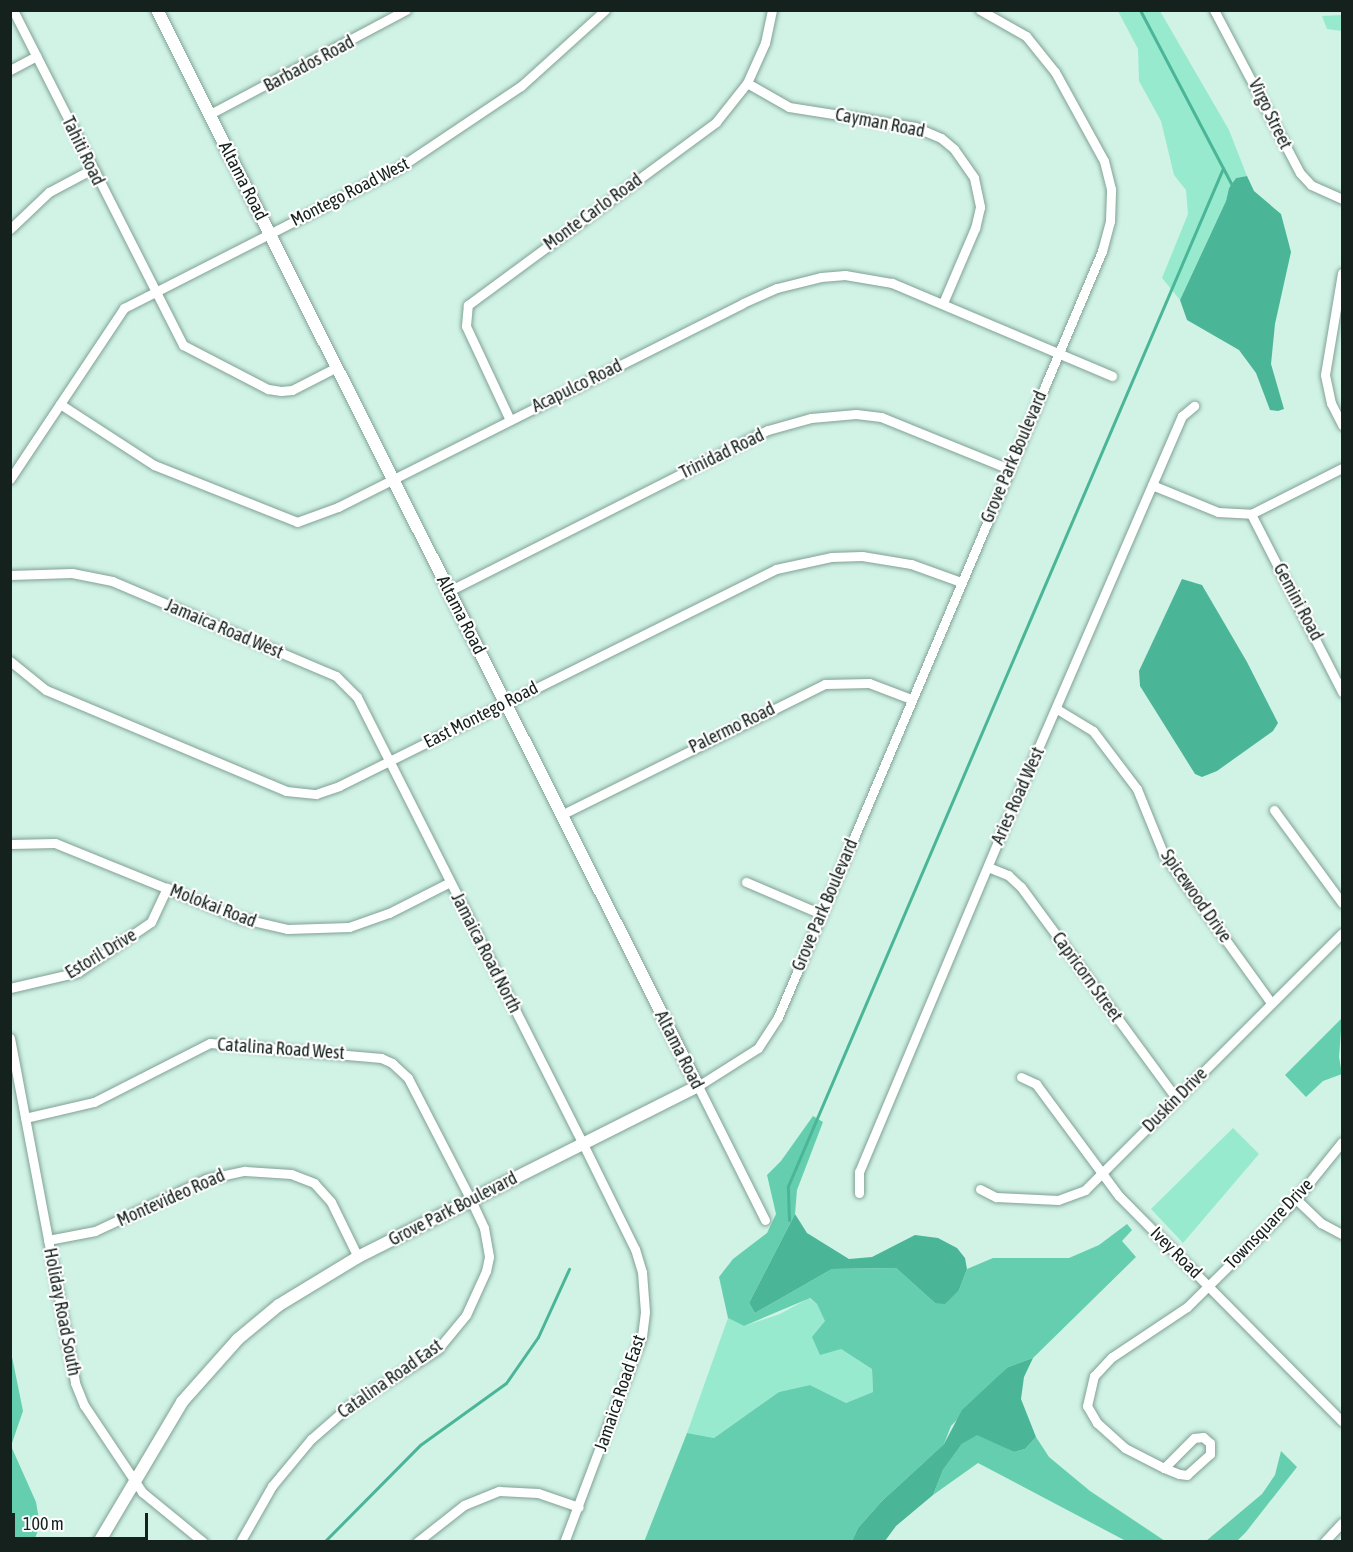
<!DOCTYPE html>
<html>
<head>
<meta charset="utf-8">
<style>
  body { margin:0 }
  #map { position:relative; width:1353px; height:1552px; overflow:hidden; background:#d0f3e6; font-family:"Asap Condensed",sans-serif }
  div>[style] { position:absolute }
  [style*='--x'] { left:calc(var(--x)*1px); top:calc(var(--y)*1px); width:calc(var(--w)*1px); rotate:calc(var(--a)*1deg) }
  .green>* { inset:0; background:#98eacf }
  .forest>* { inset:0; background:#65ceae }
  .water>* { inset:0; background:#4bb697 }
  .stream>* { height:3px; margin:-1.5px; padding:0 1.5px; transform-origin:1.5px; border-radius:1.5px; background:#4bb697 }
  .roads { filter:drop-shadow(0 0 2px #81a195) drop-shadow(0 0 2px #81a195) }
  .minor>* { height:9px; margin:-4.5px; padding:0 4.5px; transform-origin:4.5px; border-radius:4.5px; background:#fff }
  .tertiary>* { height:12px; margin:-6px; padding:0 6px; transform-origin:6px; border-radius:6px; background:#fff }
  span { translate:-50% -50%; white-space:nowrap; text-align:center; line-height:1.15; -webkit-text-stroke:4.5px #fff; paint-order:stroke }
  .street-label { font-size:18px; color:#14211c }
  .frame { position:absolute; inset:0; border:12px solid #14211c; pointer-events:none }
  .scale { position:absolute; left:12px; top:1513px; width:136px; height:27px; box-sizing:border-box; border:3px solid #14211c; border-top:0; padding-left:8px; font-size:18px; line-height:21px; white-space:nowrap; color:#14211c; -webkit-text-stroke:4px #fff; paint-order:stroke }
</style>
</head>
<body>
<div id="map">
  <div class="green">
    <i style="clip-path:polygon(1118px 11px,1160px 11px,1229px 130px,1247px 176px,1236px 178px,1229px 188px,1226px 201px,1180px 300px,1162px 278px,1188px 214px,1186px 190px,1174px 175px,1161px 121px,1139px 81px,1138px 49px)"></i>
    <i style="clip-path:polygon(1342px 15px,1342px 31px,1327px 29px,1322px 16px)"></i>
    <i style="clip-path:polygon(1233px 1128px,1259px 1154px,1183px 1243px,1151px 1209px)"></i>
    <i style="clip-path:polygon(809px 1298px,817px 1304px,841px 1349px,872px 1369px,873px 1392px,846px 1403px,810px 1385px,779px 1392px,714px 1438px,687px 1433px,728px 1318px,744px 1326px,780px 1314px)"></i>
  </div>
  <div class="forest">
    <i style="clip-path:polygon(1342px 1018px,1339px 1057px,1342px 1074px,1323px 1081px,1306px 1097px,1285px 1075px)"></i>
    <i style="clip-path:polygon(813px 1116px,823px 1122px,797px 1190px,795px 1214px,749px 1303px,755px 1313px,832px 1269px,896px 1268px,935px 1303px,959px 1290px,967px 1269px,993px 1258px,1069px 1258px,1099px 1245px,1127px 1224px,1132px 1230px,1122px 1241px,1136px 1257px,1033px 1358px,1008px 1367px,951px 1426px,944px 1444px,882px 1501px,858px 1528px,852px 1541px,644px 1542px,687px 1433px,714px 1438px,779px 1392px,810px 1385px,846px 1403px,873px 1392px,872px 1369px,841px 1349px,820px 1355px,812px 1337px,825px 1321px,817px 1304px,810px 1298px,744px 1326px,728px 1318px,719px 1277px,733px 1259px,767px 1233px,776px 1214px,767px 1175px,781px 1161px)"></i>
    <i style="clip-path:polygon(10px 1347px,23px 1411px,11px 1446px,36px 1502px,40px 1525px,34px 1541px,11px 1541px)"></i>
    <i style="clip-path:polygon(977px 1434px,1014px 1452px,1025px 1449px,1036px 1437px,1049px 1457px,1090px 1491px,1165px 1541px,1126px 1541px,978px 1463px,933px 1495px,943px 1470px,962px 1444px)"></i>
    <i style="clip-path:polygon(1281px 1451px,1297px 1467px,1246px 1532px,1237px 1541px,1206px 1541px,1262px 1494px,1275px 1475px)"></i>
  </div>
  <div class="water">
    <i style="clip-path:polygon(1247px 176px,1254px 191px,1281px 214px,1291px 252px,1275px 324px,1271px 364px,1284px 409px,1278px 411px,1270px 410px,1256px 373px,1239px 350px,1187px 320px,1180px 300px,1226px 201px,1229px 188px,1236px 178px)"></i>
    <i style="clip-path:polygon(1182px 579px,1202px 585px,1247px 662px,1278px 723px,1273px 731px,1217px 771px,1202px 777px,1195px 774px,1140px 686px,1139px 671px)"></i>
    <i style="clip-path:polygon(795px 1214px,807px 1233px,849px 1259px,872px 1257px,915px 1235px,938px 1238px,957px 1248px,965px 1258px,967px 1269px,959px 1290px,945px 1304px,935px 1303px,896px 1268px,832px 1269px,755px 1313px,749px 1303px)"></i>
    <i style="clip-path:polygon(1033px 1358px,1024px 1377px,1021px 1399px,1036px 1437px,1025px 1449px,1014px 1452px,977px 1435px,962px 1444px,943px 1470px,933px 1495px,896px 1526px,885px 1541px,852px 1541px,858px 1528px,882px 1501px,944px 1444px,962px 1410px,1008px 1367px)"></i>
  </div>
  <div class="stream">
    <i style="--x:1140;--y:10;--w:198;--a:62.3"></i>
    <i style="--x:789;--y:1220;--w:34;--a:-92"></i>
    <i style="--x:788;--y:1186;--w:1107;--a:-66.86"></i>
    <i style="--x:324;--y:1542;--w:136;--a:-45.3"></i>
    <i style="--x:420;--y:1445;--w:106;--a:-35.8"></i>
    <i style="--x:506;--y:1383;--w:56;--a:-55.2"></i>
    <i style="--x:538;--y:1337;--w:75;--a:-65.5"></i>
  </div>
  <div class="roads">
    <div class="minor">
      <i style="--x:13;--y:10;--w:376;--a:63.1"></i>
      <i style="--x:183;--y:345;--w:96;--a:27.4"></i>
      <i style="--x:268;--y:389;--w:13;--a:9"></i>
      <i style="--x:281;--y:391;--w:11;--a:-5"></i>
      <i style="--x:292;--y:390;--w:51;--a:-27.1"></i>
      <i style="--x:1214;--y:10;--w:184;--a:62.2"></i>
      <i style="--x:1300;--y:173;--w:16;--a:47"></i>
      <i style="--x:1311;--y:185;--w:34;--a:24"></i>
      <i style="--x:10;--y:70;--w:30;--a:-28"></i>
      <i style="--x:747;--y:83;--w:48;--a:29.7"></i>
      <i style="--x:789;--y:107;--w:128;--a:9"></i>
      <i style="--x:915;--y:127;--w:28;--a:23"></i>
      <i style="--x:941;--y:138;--w:17;--a:40"></i>
      <i style="--x:954;--y:149;--w:35;--a:55"></i>
      <i style="--x:974;--y:178;--w:30;--a:78"></i>
      <i style="--x:980;--y:207;--w:22;--a:103"></i>
      <i style="--x:975;--y:228;--w:82;--a:113.1"></i>
      <i style="--x:210;--y:114;--w:222;--a:-28"></i>
      <i style="--x:10;--y:229;--w:54;--a:-43.5"></i>
      <i style="--x:49;--y:192;--w:49;--a:-28.1"></i>
      <i style="--x:1342;--y:273;--w:103;--a:99.5"></i>
      <i style="--x:1325;--y:375;--w:29;--a:78"></i>
      <i style="--x:1331;--y:403;--w:25;--a:63"></i>
      <i style="--x:60;--y:404;--w:112;--a:33"></i>
      <i style="--x:154;--y:465;--w:154;--a:21.7"></i>
      <i style="--x:297;--y:522;--w:44;--a:-20.1"></i>
      <i style="--x:338;--y:507;--w:453;--a:-26.7"></i>
      <i style="--x:743;--y:303;--w:37;--a:-24"></i>
      <i style="--x:777;--y:288;--w:45;--a:-14"></i>
      <i style="--x:821;--y:277;--w:24;--a:-5"></i>
      <i style="--x:845;--y:275;--w:48;--a:9.7"></i>
      <i style="--x:892;--y:283;--w:239;--a:22.9"></i>
      <i style="--x:510;--y:420;--w:104;--a:-115.1"></i>
      <i style="--x:466;--y:326;--w:21;--a:-85"></i>
      <i style="--x:468;--y:305;--w:308;--a:-36.4"></i>
      <i style="--x:716;--y:122;--w:50;--a:-51.5"></i>
      <i style="--x:747;--y:83;--w:44;--a:-65.8"></i>
      <i style="--x:765;--y:43;--w:34;--a:-78"></i>
      <i style="--x:10;--y:479;--w:206;--a:-56.3"></i>
      <i style="--x:124;--y:308;--w:306;--a:-27"></i>
      <i style="--x:397;--y:169;--w:149;--a:-33.8"></i>
      <i style="--x:521;--y:86;--w:113;--a:-42.1"></i>
      <i style="--x:1152;--y:485;--w:71;--a:22.2"></i>
      <i style="--x:1218;--y:512;--w:33;--a:3"></i>
      <i style="--x:1251;--y:514;--w:102;--a:-26.8"></i>
      <i style="--x:1251;--y:514;--w:200;--a:62.9"></i>
      <i style="--x:10;--y:575;--w:62;--a:-1.8"></i>
      <i style="--x:72;--y:573;--w:41;--a:11.3"></i>
      <i style="--x:112;--y:581;--w:243;--a:23"></i>
      <i style="--x:336;--y:676;--w:30;--a:45"></i>
      <i style="--x:357;--y:697;--w:501;--a:63.18"></i>
      <i style="--x:583;--y:1144;--w:117;--a:63.7"></i>
      <i style="--x:635;--y:1249;--w:24;--a:73"></i>
      <i style="--x:642;--y:1272;--w:40;--a:85.7"></i>
      <i style="--x:645;--y:1312;--w:23;--a:97"></i>
      <i style="--x:642;--y:1335;--w:221;--a:110.6"></i>
      <i style="--x:449;--y:591;--w:357;--a:-26.8"></i>
      <i style="--x:768;--y:430;--w:45;--a:-15.6"></i>
      <i style="--x:811;--y:418;--w:45;--a:-5.1"></i>
      <i style="--x:856;--y:414;--w:25;--a:7"></i>
      <i style="--x:881;--y:417;--w:138;--a:22.1"></i>
      <i style="--x:10;--y:661;--w:46;--a:38.9"></i>
      <i style="--x:46;--y:690;--w:260;--a:22.8"></i>
      <i style="--x:286;--y:791;--w:30;--a:6"></i>
      <i style="--x:316;--y:794;--w:24;--a:-19"></i>
      <i style="--x:339;--y:786;--w:488;--a:-26.4"></i>
      <i style="--x:776;--y:569;--w:56;--a:-12.3"></i>
      <i style="--x:831;--y:557;--w:31;--a:-2"></i>
      <i style="--x:862;--y:556;--w:50;--a:9.3"></i>
      <i style="--x:911;--y:564;--w:53;--a:19.8"></i>
      <i style="--x:1057;--y:709;--w:42;--a:31.4"></i>
      <i style="--x:1093;--y:731;--w:73;--a:52.8"></i>
      <i style="--x:1137;--y:789;--w:69;--a:67.9"></i>
      <i style="--x:1163;--y:853;--w:185;--a:54.2"></i>
      <i style="--x:1274;--y:810;--w:115;--a:53.8"></i>
      <i style="--x:561;--y:815;--w:295;--a:-26.4"></i>
      <i style="--x:825;--y:684;--w:44;--a:-1.3"></i>
      <i style="--x:869;--y:683;--w:45;--a:20.9"></i>
      <i style="--x:10;--y:844;--w:45;--a:-1.3"></i>
      <i style="--x:55;--y:843;--w:200;--a:22.1"></i>
      <i style="--x:240;--y:918;--w:48;--a:13.2"></i>
      <i style="--x:287;--y:929;--w:62;--a:-1.8"></i>
      <i style="--x:349;--y:927;--w:42;--a:-19.3"></i>
      <i style="--x:389;--y:913;--w:68;--a:-26.9"></i>
      <i style="--x:988;--y:867;--w:22;--a:22"></i>
      <i style="--x:1008;--y:875;--w:18;--a:43"></i>
      <i style="--x:1021;--y:887;--w:263;--a:53.7"></i>
      <i style="--x:746;--y:882;--w:82;--a:23.1"></i>
      <i style="--x:10;--y:988;--w:70;--a:-13.2"></i>
      <i style="--x:78;--y:972;--w:88;--a:-34.4"></i>
      <i style="--x:151;--y:922;--w:38;--a:-65"></i>
      <i style="--x:10;--y:1038;--w:351;--a:79.3"></i>
      <i style="--x:75;--y:1383;--w:24;--a:68"></i>
      <i style="--x:84;--y:1405;--w:105;--a:56.3"></i>
      <i style="--x:142;--y:1492;--w:79;--a:39.3"></i>
      <i style="--x:1021;--y:1077;--w:17;--a:25"></i>
      <i style="--x:1036;--y:1084;--w:139;--a:53.5"></i>
      <i style="--x:1119;--y:1196;--w:317;--a:45.3"></i>
      <i style="--x:25;--y:1118;--w:71;--a:-13.1"></i>
      <i style="--x:94;--y:1102;--w:130;--a:-27"></i>
      <i style="--x:210;--y:1043;--w:172;--a:5"></i>
      <i style="--x:381;--y:1058;--w:12;--a:24"></i>
      <i style="--x:392;--y:1063;--w:22;--a:43"></i>
      <i style="--x:408;--y:1078;--w:137;--a:62.7"></i>
      <i style="--x:471;--y:1200;--w:31;--a:65"></i>
      <i style="--x:484;--y:1228;--w:29;--a:80"></i>
      <i style="--x:489;--y:1257;--w:14;--a:102"></i>
      <i style="--x:486;--y:1271;--w:48;--a:114.4"></i>
      <i style="--x:466;--y:1315;--w:44;--a:129.5"></i>
      <i style="--x:438;--y:1349;--w:106;--a:147.4"></i>
      <i style="--x:349;--y:1406;--w:50;--a:139"></i>
      <i style="--x:311;--y:1439;--w:61;--a:129.7"></i>
      <i style="--x:272;--y:1486;--w:64;--a:119.7"></i>
      <i style="--x:980;--y:1189;--w:18;--a:27"></i>
      <i style="--x:996;--y:1197;--w:62;--a:2.8"></i>
      <i style="--x:1058;--y:1200;--w:29;--a:-20"></i>
      <i style="--x:1085;--y:1190;--w:363;--a:-45"></i>
      <i style="--x:859;--y:1193;--w:21;--a:-90"></i>
      <i style="--x:859;--y:1172;--w:374;--a:-67.2"></i>
      <i style="--x:1004;--y:827;--w:448;--a:-66.6"></i>
      <i style="--x:1182;--y:416;--w:16;--a:-40"></i>
      <i style="--x:1296;--y:1199;--w:35;--a:44"></i>
      <i style="--x:1321;--y:1223;--w:24;--a:28"></i>
      <i style="--x:765;--y:1220;--w:150;--a:-116.6"></i>
      <i style="--x:698;--y:1086;--w:71;--a:-32.3"></i>
      <i style="--x:758;--y:1048;--w:37;--a:-57"></i>
      <i style="--x:778;--y:1017;--w:832;--a:-67.07"></i>
      <i style="--x:1102;--y:251;--w:31;--a:-75"></i>
      <i style="--x:1110;--y:221;--w:32;--a:-88"></i>
      <i style="--x:1111;--y:189;--w:29;--a:-104"></i>
      <i style="--x:1104;--y:161;--w:102;--a:-118.8"></i>
      <i style="--x:1055;--y:72;--w:46;--a:-128.9"></i>
      <i style="--x:1026;--y:36;--w:53;--a:-150.5"></i>
      <i style="--x:48;--y:1240;--w:48;--a:-10.8"></i>
      <i style="--x:95;--y:1231;--w:123;--a:-25.1"></i>
      <i style="--x:206;--y:1179;--w:40;--a:-12"></i>
      <i style="--x:245;--y:1171;--w:46;--a:3.7"></i>
      <i style="--x:291;--y:1174;--w:25;--a:21"></i>
      <i style="--x:314;--y:1183;--w:25;--a:48"></i>
      <i style="--x:331;--y:1202;--w:61;--a:63.9"></i>
      <i style="--x:1164;--y:1468;--w:42;--a:-45"></i>
      <i style="--x:1194;--y:1438;--w:9;--a:-6"></i>
      <i style="--x:1203;--y:1437;--w:9;--a:41"></i>
      <i style="--x:1210;--y:1443;--w:11;--a:90"></i>
      <i style="--x:1210;--y:1454;--w:31;--a:138"></i>
      <i style="--x:1187;--y:1475;--w:8;--a:-173"></i>
      <i style="--x:1179;--y:1474;--w:16;--a:-158"></i>
      <i style="--x:1164;--y:1468;--w:44;--a:-152.9"></i>
      <i style="--x:1125;--y:1448;--w:38;--a:-138"></i>
      <i style="--x:1097;--y:1423;--w:20;--a:-120"></i>
      <i style="--x:1087;--y:1406;--w:31;--a:-77"></i>
      <i style="--x:1094;--y:1376;--w:26;--a:-47"></i>
      <i style="--x:1112;--y:1357;--w:90;--a:-33.7"></i>
      <i style="--x:1187;--y:1307;--w:153;--a:-44.7"></i>
      <i style="--x:1296;--y:1199;--w:73;--a:-51.1"></i>
      <i style="--x:417;--y:1542;--w:60;--a:-38.2"></i>
      <i style="--x:464;--y:1505;--w:38;--a:-22"></i>
      <i style="--x:499;--y:1491;--w:39;--a:3"></i>
      <i style="--x:538;--y:1493;--w:43;--a:18.9"></i>
      <i style="--x:1324;--y:1542;--w:26;--a:-47"></i>
    </div>
    <div class="tertiary">
      <i style="--x:99;--y:1542;--w:163;--a:-59.3"></i>
      <i style="--x:182;--y:1402;--w:84;--a:-48.4"></i>
      <i style="--x:238;--y:1339;--w:53;--a:-39.7"></i>
      <i style="--x:279;--y:1305;--w:92;--a:-31.3"></i>
      <i style="--x:358;--y:1257;--w:381;--a:-26.7"></i>
      <i style="--x:698;--y:1086;--w:1204;--a:-116.69"></i>
    </div>
  </div>
  <div class="street-label">
    <span style="left:309px;top:64px;rotate:-28deg">Barbados Road</span>
    <span style="left:1270px;top:114px;rotate:64deg">Virgo Street</span>
    <span style="left:880px;top:123px;rotate:11deg">Cayman Road</span>
    <span style="left:83px;top:151px;rotate:64deg">Tahiti Road</span>
    <span style="left:243px;top:181px;rotate:63deg">Altama Road</span>
    <span style="left:350px;top:192px;rotate:-27deg">Montego Road West</span>
    <span style="left:593px;top:212px;rotate:-36deg">Monte Carlo Road</span>
    <span style="left:577px;top:386px;rotate:-26deg">Acapulco Road</span>
    <span style="left:722px;top:454px;rotate:-26deg">Trinidad Road</span>
    <span style="left:1014px;top:457px;rotate:-67deg">Grove Park Boulevard</span>
    <span style="left:1298px;top:602px;rotate:62deg">Gemini Road</span>
    <span style="left:461px;top:615px;rotate:63deg">Altama Road</span>
    <span style="left:224px;top:629px;rotate:23deg">Jamaica Road West</span>
    <span style="left:481px;top:715px;rotate:-27deg">East Montego Road</span>
    <span style="left:732px;top:728px;rotate:-26deg">Palermo Road</span>
    <span style="left:1018px;top:796px;rotate:-66deg">Aries Road West</span>
    <span style="left:1196px;top:896px;rotate:55deg">Spicewood Drive</span>
    <span style="left:825px;top:905px;rotate:-67deg">Grove Park Boulevard</span>
    <span style="left:213px;top:906px;rotate:21deg">Molokai Road</span>
    <span style="left:486px;top:953px;rotate:63deg">Jamaica Road North</span>
    <span style="left:101px;top:954px;rotate:-31deg">Estoril Drive</span>
    <span style="left:1087px;top:977px;rotate:54deg">Capricorn Street</span>
    <span style="left:281px;top:1049px;rotate:4deg">Catalina Road West</span>
    <span style="left:679px;top:1050px;rotate:63deg">Altama Road</span>
    <span style="left:1175px;top:1100px;rotate:-45deg">Duskin Drive</span>
    <span style="left:171px;top:1198px;rotate:-24deg">Montevideo Road</span>
    <span style="left:453px;top:1209px;rotate:-27deg">Grove Park Boulevard</span>
    <span style="left:1269px;top:1224px;rotate:-46deg">Townsquare Drive</span>
    <span style="left:1176px;top:1253px;rotate:45deg">Ivey Road</span>
    <span style="left:62px;top:1312px;rotate:79deg">Holiday Road South</span>
    <span style="left:390px;top:1379px;rotate:-35deg">Catalina Road East</span>
    <span style="left:620px;top:1393px;rotate:-71deg">Jamaica Road East</span>
  </div>
  <div class="frame"></div>
  <div class="scale">100 m</div>
</div>
</body>
</html>
